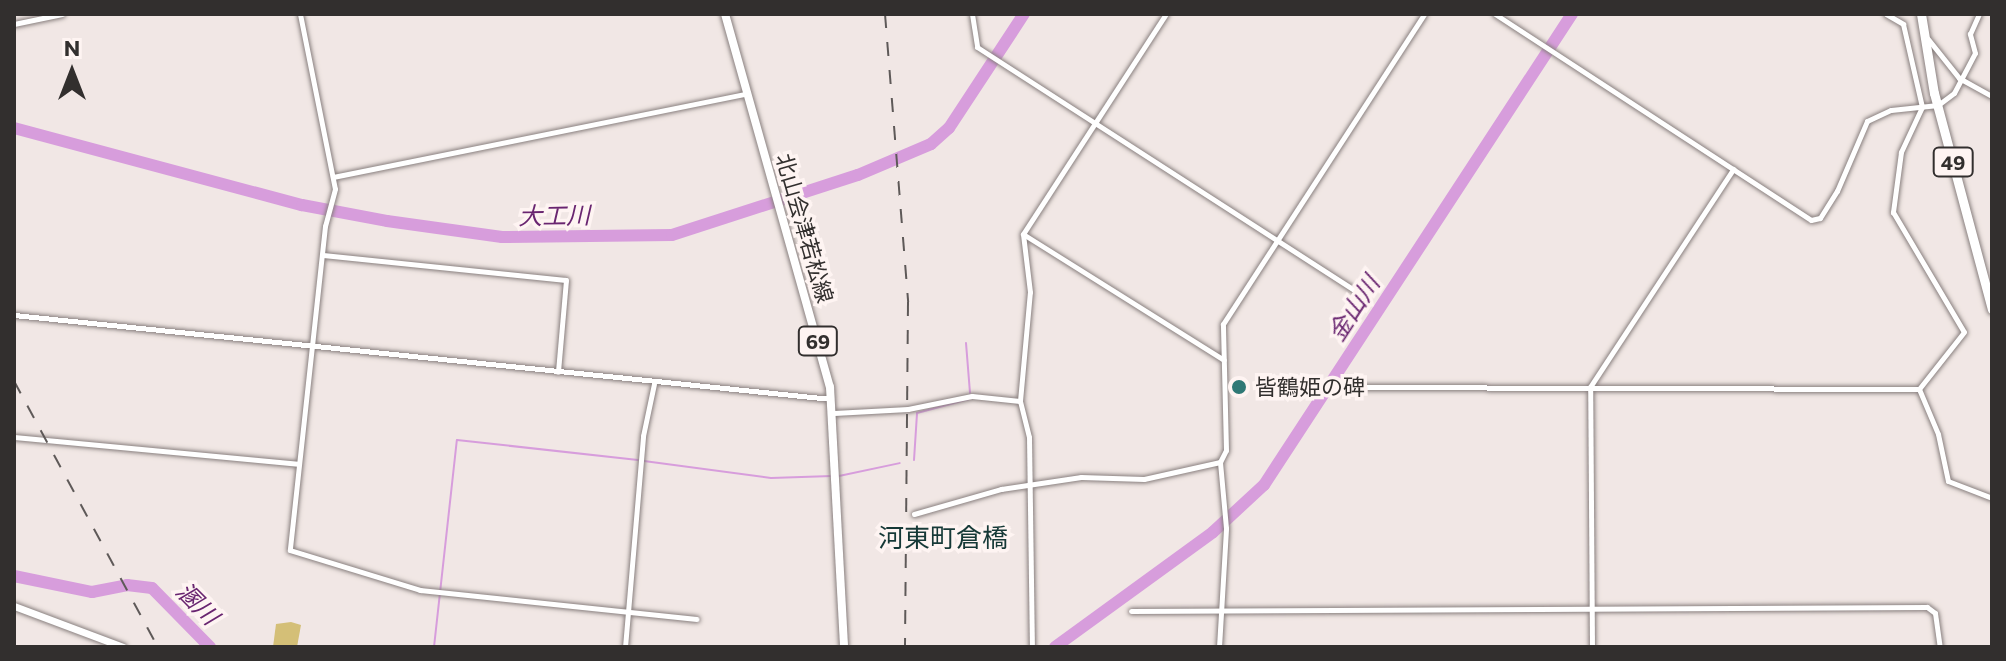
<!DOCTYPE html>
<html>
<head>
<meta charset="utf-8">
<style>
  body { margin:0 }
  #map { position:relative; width:2006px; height:661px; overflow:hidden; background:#f1e7e5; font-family:Commissioner,"Noto Sans JP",sans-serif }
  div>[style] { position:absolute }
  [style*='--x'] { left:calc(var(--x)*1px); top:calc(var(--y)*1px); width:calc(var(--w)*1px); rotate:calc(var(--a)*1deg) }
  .green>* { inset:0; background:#d4bf77 }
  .stream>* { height:2px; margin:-1px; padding:0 1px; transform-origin:1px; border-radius:1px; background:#d79ddc }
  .river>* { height:12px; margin:-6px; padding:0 6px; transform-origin:6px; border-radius:6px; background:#d79ddc }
  .roads { filter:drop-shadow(0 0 2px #89807f) drop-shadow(0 0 2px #89807f) }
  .minor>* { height:5px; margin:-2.5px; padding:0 2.5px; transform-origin:2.5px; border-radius:2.5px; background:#fff }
  .tertiary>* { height:7px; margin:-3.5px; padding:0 3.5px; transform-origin:3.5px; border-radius:3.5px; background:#fff }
  .primary>* { height:8px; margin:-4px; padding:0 4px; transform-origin:4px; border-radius:4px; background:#fff }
  .trunk>* { height:9px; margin:-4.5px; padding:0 4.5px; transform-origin:4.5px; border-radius:4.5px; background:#fff }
  .rail>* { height:2px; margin-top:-1px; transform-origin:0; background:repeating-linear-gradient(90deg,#5e5958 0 14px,transparent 0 28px) }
  .dots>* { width:22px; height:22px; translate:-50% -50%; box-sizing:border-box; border:4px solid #fef4f2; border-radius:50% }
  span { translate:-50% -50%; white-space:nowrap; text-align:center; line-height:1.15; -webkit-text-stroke:7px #fef4f2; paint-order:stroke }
  .shield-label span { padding:2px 6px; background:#fef4f2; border:2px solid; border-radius:6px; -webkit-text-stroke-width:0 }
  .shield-label { font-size:20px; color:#322f2e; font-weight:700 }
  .street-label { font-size:22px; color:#322f2e }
  .poi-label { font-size:22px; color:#322f2e }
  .left { translate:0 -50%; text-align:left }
  .water-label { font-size:24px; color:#692570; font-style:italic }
  .quarter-label { font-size:26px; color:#163937 }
  .frame { position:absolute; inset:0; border:16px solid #322f2e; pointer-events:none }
  .north { position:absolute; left:32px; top:32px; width:80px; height:80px; -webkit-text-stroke:6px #fef4f2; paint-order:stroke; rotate:0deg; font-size:22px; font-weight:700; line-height:32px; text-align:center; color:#322f2e }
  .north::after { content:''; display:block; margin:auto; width:28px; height:36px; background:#322f2e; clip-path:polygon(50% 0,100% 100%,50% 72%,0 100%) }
</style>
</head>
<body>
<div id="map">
  <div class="green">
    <i style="clip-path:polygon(291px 622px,301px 625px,297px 647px,273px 647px,276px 624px)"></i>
  </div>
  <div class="stream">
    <i style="--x:966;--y:343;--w:50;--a:85.4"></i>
    <i style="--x:914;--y:460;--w:47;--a:-86.3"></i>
    <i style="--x:917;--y:413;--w:54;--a:-15.1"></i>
    <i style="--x:644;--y:461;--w:128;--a:7.6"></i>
    <i style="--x:771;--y:478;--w:61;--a:-1.9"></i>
    <i style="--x:839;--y:476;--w:62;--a:-12"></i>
    <i style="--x:434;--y:647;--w:208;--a:-83.7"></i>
    <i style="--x:457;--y:440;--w:182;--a:6.3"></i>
  </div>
  <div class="river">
    <i style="--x:14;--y:128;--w:298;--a:15"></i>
    <i style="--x:302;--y:205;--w:86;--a:10.7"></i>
    <i style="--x:387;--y:221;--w:116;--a:7.9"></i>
    <i style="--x:502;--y:237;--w:170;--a:-0.7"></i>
    <i style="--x:672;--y:235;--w:195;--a:-17.9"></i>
    <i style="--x:858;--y:175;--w:79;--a:-23"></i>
    <i style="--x:931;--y:144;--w:24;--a:-42"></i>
    <i style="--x:949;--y:128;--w:136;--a:-56.7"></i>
    <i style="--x:14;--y:576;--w:80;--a:11.6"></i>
    <i style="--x:92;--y:592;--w:36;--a:-11"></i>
    <i style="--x:127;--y:585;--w:25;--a:7"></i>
    <i style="--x:152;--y:588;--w:83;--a:45.5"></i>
    <i style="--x:1055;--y:647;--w:195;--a:-36"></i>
    <i style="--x:1213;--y:532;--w:69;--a:-42.7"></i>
    <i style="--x:1264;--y:485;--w:563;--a:-56.82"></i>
  </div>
  <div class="roads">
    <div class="minor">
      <i style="--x:300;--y:14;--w:178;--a:78.7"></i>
      <i style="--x:335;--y:189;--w:38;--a:105"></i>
      <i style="--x:325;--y:226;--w:326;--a:96.2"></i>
      <i style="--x:290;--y:550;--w:136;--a:17.1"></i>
      <i style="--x:420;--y:590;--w:278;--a:6"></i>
      <i style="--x:972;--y:14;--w:33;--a:81"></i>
      <i style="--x:977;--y:47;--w:454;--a:32.8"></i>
      <i style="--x:1495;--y:14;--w:377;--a:33.1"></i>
      <i style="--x:1811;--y:220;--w:9;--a:-13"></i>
      <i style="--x:1820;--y:218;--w:32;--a:-58"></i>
      <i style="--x:1837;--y:191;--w:76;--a:-66.8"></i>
      <i style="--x:1867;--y:121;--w:26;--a:-25"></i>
      <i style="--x:1891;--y:110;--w:47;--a:-6.1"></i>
      <i style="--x:1938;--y:105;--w:20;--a:-37"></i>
      <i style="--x:1954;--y:93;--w:45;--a:-62.3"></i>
      <i style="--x:1975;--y:53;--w:20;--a:-105"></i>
      <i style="--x:1970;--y:34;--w:22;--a:-66"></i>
      <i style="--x:1886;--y:14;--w:20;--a:30"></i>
      <i style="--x:1903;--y:24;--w:85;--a:77.1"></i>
      <i style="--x:1922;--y:107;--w:50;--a:115"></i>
      <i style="--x:1901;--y:152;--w:61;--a:97.6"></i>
      <i style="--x:1893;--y:212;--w:139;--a:59.4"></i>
      <i style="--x:1964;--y:332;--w:73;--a:128.3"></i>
      <i style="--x:1919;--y:389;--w:49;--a:67.1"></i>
      <i style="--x:1938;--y:434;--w:48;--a:78"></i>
      <i style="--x:1948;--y:481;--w:47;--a:21.1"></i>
      <i style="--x:14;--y:24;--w:49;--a:-11.8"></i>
      <i style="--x:1928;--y:39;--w:50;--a:51.5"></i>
      <i style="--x:1959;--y:78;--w:38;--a:29"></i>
      <i style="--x:333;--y:177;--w:423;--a:-11.4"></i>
      <i style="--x:1023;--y:234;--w:237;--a:32.1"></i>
      <i style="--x:323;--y:255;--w:244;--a:5.9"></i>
      <i style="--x:566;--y:280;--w:92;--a:95"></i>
      <i style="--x:14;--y:315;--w:821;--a:5.87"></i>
      <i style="--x:1341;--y:387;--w:578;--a:0.2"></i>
      <i style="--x:1020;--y:401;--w:109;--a:-84.8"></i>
      <i style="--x:1030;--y:292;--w:58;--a:-96.9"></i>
      <i style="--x:1023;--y:234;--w:262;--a:-57"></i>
      <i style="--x:834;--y:413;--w:74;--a:-3.1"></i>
      <i style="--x:908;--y:409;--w:65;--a:-11.5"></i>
      <i style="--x:972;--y:396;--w:48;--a:5.9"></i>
      <i style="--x:1020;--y:401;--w:37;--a:76"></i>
      <i style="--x:1029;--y:437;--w:210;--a:89.2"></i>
      <i style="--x:14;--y:437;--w:285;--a:5.4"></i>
      <i style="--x:914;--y:514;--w:91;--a:-16"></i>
      <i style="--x:1001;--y:489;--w:81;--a:-8.5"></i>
      <i style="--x:1081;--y:477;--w:63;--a:1.8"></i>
      <i style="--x:1144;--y:479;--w:78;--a:-12.6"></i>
      <i style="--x:1131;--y:611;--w:796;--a:-0.29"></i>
      <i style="--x:1927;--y:607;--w:10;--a:37"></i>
      <i style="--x:1935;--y:613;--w:34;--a:82"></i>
      <i style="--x:625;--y:647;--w:212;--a:-85.1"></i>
      <i style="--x:643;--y:436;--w:53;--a:-78.1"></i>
      <i style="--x:1219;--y:647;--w:119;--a:-86.6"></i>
      <i style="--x:1226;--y:528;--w:66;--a:-95.2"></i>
      <i style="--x:1220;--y:462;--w:13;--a:-63"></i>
      <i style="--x:1226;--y:450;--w:126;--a:-91.4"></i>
      <i style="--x:1223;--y:324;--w:369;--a:-57"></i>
      <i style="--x:1592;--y:647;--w:260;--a:-90.4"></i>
      <i style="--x:1590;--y:387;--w:261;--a:-56.7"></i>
    </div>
    <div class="tertiary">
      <i style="--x:14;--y:606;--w:116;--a:20.6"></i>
    </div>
    <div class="primary">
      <i style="--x:725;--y:14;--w:387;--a:74.3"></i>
      <i style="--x:830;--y:387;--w:260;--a:86.9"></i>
    </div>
    <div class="trunk">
      <i style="--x:1921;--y:14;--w:80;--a:80.7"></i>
      <i style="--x:1934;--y:93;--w:224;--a:75"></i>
    </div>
  </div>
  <div class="rail">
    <i style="--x:885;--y:14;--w:289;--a:85.4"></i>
    <i style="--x:908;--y:302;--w:345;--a:90.5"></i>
    <i style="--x:14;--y:381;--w:302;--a:61.6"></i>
  </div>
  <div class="dots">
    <i style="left:1239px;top:387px;background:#2f7875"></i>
  </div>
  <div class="shield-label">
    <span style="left:1953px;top:162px">49</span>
    <span style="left:818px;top:341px">69</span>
  </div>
  <div class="street-label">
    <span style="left:805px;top:228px;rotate:74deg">北山会津若松線</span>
  </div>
  <div class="poi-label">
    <span class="left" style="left:1255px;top:387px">皆鶴姫の碑</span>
  </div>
  <div class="water-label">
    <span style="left:554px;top:215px;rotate:-1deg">大工川</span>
    <span style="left:1353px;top:308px;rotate:-57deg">金山川</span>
    <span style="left:198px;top:603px;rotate:45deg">溷川</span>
  </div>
  <div class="quarter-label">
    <span style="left:943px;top:537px">河東町倉橋</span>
  </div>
  <div class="frame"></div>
  <div class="north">N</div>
</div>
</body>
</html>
